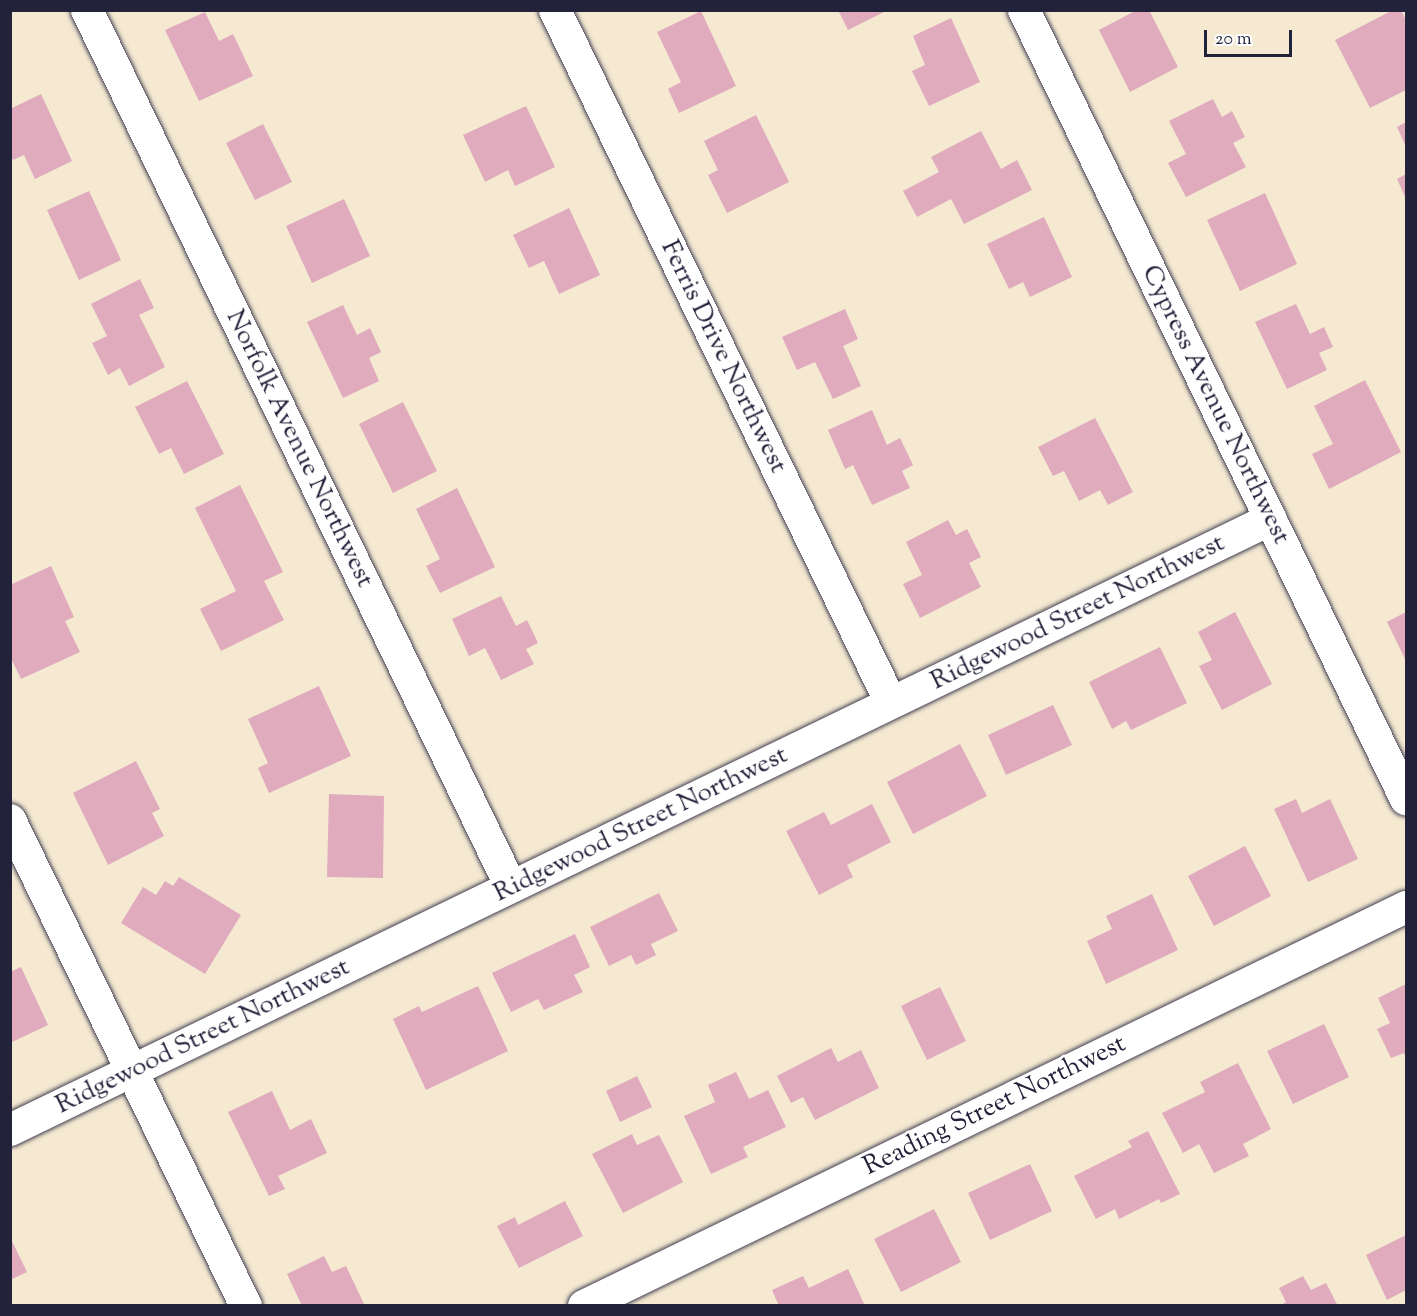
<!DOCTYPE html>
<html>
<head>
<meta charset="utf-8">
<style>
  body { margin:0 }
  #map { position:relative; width:1417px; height:1316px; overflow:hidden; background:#f5e9d2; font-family:"Sorts Mill Goudy",serif }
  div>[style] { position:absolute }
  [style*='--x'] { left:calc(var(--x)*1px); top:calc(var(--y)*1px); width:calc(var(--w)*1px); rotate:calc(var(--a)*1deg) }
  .building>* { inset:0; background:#dfabbd }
  .roads { filter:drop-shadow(0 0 2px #424052) drop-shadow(0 0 2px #424052) }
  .street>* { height:32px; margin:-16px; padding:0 16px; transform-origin:16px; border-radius:16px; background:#fff }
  span { translate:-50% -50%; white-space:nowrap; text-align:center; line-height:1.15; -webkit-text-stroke:5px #fff; paint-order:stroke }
  .street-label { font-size:26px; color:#22223b }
  .frame { position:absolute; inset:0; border:12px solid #22223b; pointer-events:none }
  .scale { position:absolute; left:1204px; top:30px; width:88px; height:27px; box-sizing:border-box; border:3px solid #22223b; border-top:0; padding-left:8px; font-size:18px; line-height:21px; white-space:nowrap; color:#22223b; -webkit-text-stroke:4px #fff; paint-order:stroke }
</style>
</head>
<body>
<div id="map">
  <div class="building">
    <i style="clip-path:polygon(838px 10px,888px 10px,848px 30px)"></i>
    <i style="clip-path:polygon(1137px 10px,1149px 10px,1178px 67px,1130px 92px,1099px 30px)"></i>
    <i style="clip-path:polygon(1393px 10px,1401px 10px,1406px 20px,1406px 90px,1370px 108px,1335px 40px)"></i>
    <i style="clip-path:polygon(701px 11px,736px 86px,679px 113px,668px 89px,681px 82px,657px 32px)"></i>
    <i style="clip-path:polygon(205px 12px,219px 41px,233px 34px,253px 76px,199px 101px,165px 30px)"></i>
    <i style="clip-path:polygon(951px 18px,980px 82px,929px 106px,912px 71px,925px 65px,913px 36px)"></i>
    <i style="clip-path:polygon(41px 94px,72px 161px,35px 179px,24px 155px,13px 160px,10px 154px,10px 109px)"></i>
    <i style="clip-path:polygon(1213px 99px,1222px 117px,1232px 111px,1245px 137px,1233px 143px,1246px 167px,1186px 197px,1168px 163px,1186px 154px,1169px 121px)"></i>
    <i style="clip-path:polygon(526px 106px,555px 167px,515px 186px,508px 170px,485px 182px,463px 135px)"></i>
    <i style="clip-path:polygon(756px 115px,789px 182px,727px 213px,708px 175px,718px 170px,704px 141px)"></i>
    <i style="clip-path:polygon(1406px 122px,1406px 147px,1397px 127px)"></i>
    <i style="clip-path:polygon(263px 124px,292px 182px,255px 200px,226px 143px)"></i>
    <i style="clip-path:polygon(981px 131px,1001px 169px,1017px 160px,1032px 190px,964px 224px,951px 199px,917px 217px,903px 191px,939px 172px,931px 157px)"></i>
    <i style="clip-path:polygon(1406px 174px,1406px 199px,1397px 179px)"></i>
    <i style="clip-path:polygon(89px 191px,121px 260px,79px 280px,47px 210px)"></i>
    <i style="clip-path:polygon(1265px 193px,1297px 264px,1240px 291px,1207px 220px)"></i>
    <i style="clip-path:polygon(344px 199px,370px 256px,312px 283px,286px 226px)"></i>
    <i style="clip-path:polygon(569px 208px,600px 275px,559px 294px,544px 261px,529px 268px,513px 235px)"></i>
    <i style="clip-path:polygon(1044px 217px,1072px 277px,1030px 297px,1023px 282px,1009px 289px,987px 244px)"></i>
    <i style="clip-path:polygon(140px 279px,154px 308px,139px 315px,165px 367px,129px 386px,120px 368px,108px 375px,92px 343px,107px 336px,91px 304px)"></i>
    <i style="clip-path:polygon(1296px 304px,1310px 334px,1324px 327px,1333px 347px,1319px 353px,1327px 370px,1287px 389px,1255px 322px)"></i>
    <i style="clip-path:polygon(343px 305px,357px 335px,370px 328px,381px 352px,369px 358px,379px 381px,343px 398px,307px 322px)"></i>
    <i style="clip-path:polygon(845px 309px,858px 339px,843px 346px,861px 386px,833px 399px,815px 362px,797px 370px,782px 337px)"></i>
    <i style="clip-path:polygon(1365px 380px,1401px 452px,1329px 489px,1312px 454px,1333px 444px,1314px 406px)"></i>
    <i style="clip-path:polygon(187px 381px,224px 454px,184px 474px,171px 448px,159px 454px,135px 407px)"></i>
    <i style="clip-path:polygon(403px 402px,437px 471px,393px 493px,359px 424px)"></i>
    <i style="clip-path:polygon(872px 410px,887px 445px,900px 438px,913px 465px,902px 471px,910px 488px,872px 505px,853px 465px,845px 469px,828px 430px)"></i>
    <i style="clip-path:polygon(1095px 418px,1133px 492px,1108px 505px,1100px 490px,1079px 501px,1064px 471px,1053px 476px,1038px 447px)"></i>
    <i style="clip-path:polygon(240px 485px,283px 572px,264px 581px,284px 620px,221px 651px,200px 609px,236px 591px,195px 508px)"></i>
    <i style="clip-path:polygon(457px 488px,495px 567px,440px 593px,426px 566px,440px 559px,416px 509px)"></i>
    <i style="clip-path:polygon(948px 520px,956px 535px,967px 529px,981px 557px,969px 563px,981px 587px,920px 618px,903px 584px,922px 575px,906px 542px)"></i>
    <i style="clip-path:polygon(51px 566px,74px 617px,65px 621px,80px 652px,21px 679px,10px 656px,10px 585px)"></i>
    <i style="clip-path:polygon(501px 596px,516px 626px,527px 620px,538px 643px,526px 649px,534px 664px,501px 680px,485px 648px,469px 656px,452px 619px)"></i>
    <i style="clip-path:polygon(1235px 612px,1272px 684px,1222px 710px,1199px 666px,1212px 660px,1198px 632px)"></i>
    <i style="clip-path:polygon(1406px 612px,1406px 661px,1387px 622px)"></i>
    <i style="clip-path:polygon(1160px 647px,1187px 703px,1131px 730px,1126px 721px,1112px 729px,1089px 682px)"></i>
    <i style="clip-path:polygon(319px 686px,351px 756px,269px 793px,258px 768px,268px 763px,248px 719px)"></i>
    <i style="clip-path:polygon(1053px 705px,1072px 745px,1006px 775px,988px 735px)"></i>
    <i style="clip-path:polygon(960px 744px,987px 796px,913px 834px,887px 782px)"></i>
    <i style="clip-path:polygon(136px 761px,160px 809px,152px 813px,164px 836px,108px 865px,73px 793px)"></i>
    <i style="clip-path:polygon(329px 794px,384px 796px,383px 878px,327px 877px)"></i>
    <i style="clip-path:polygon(1296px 799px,1302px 813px,1330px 799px,1358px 859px,1308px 882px,1274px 809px)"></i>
    <i style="clip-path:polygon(872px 804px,891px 842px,847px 865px,853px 877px,819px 895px,786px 831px,824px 812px,831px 825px)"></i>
    <i style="clip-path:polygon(1245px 846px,1271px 896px,1214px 926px,1188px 876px)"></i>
    <i style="clip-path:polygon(179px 877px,241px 915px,205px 974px,121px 923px,143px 887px,156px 895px,165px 881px,173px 886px)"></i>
    <i style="clip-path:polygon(659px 893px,678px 931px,651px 944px,656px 955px,636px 965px,631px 955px,609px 966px,590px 927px)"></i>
    <i style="clip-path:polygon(1152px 894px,1178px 950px,1106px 984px,1087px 941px,1112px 929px,1106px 916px)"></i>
    <i style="clip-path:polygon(575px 934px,590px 967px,574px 975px,583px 992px,544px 1010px,538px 999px,511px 1012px,492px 973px)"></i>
    <i style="clip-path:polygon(21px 967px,48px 1025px,10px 1043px,10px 972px)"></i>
    <i style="clip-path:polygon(1406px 984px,1406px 1059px,1404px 1053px,1391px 1058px,1377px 1029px,1390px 1023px,1378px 998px)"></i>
    <i style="clip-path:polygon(478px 986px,508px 1051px,426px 1090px,393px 1019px,419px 1006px,422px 1012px)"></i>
    <i style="clip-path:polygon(940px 987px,966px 1041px,927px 1060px,901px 1006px)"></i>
    <i style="clip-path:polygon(1324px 1024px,1349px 1077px,1293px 1104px,1267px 1051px)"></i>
    <i style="clip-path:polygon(831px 1048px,838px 1062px,861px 1050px,879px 1088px,815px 1120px,803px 1097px,791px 1103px,777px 1076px)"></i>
    <i style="clip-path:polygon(1238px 1063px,1271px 1129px,1243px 1144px,1249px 1156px,1214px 1173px,1199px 1144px,1183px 1153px,1162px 1113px,1205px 1092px,1200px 1082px)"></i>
    <i style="clip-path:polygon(736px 1072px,749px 1099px,768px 1090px,786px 1127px,743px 1147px,748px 1157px,711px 1174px,684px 1116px,715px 1102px,708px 1085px)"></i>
    <i style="clip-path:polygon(637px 1076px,652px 1107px,620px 1122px,606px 1091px)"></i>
    <i style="clip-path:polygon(272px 1091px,290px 1130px,311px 1119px,327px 1153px,278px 1176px,285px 1189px,269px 1196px,228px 1112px)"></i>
    <i style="clip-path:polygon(1148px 1131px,1180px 1194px,1161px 1203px,1159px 1199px,1119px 1219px,1115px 1209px,1096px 1219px,1074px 1176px,1132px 1147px,1128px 1141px)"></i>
    <i style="clip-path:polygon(632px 1134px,637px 1145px,659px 1135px,683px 1182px,623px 1213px,592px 1154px)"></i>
    <i style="clip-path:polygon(1030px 1164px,1052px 1211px,990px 1240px,968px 1193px)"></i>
    <i style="clip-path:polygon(565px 1201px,583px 1236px,519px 1268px,497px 1226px,515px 1217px,518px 1225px)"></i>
    <i style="clip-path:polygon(934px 1209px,961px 1262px,901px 1292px,874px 1239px)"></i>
    <i style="clip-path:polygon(1406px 1235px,1406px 1290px,1387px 1300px,1366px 1255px)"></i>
    <i style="clip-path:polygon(10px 1237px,27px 1272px,10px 1280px)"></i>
    <i style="clip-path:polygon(324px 1256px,332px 1272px,346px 1266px,365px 1306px,302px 1306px,287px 1274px)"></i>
    <i style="clip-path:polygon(848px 1269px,865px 1306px,779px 1306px,772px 1290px,803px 1276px,809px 1288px)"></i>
    <i style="clip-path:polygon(1303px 1276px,1311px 1290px,1326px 1283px,1338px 1306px,1280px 1306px,1286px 1302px,1279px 1288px)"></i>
  </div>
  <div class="roads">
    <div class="street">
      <i style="--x:87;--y:10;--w:974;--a:64.2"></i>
      <i style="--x:555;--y:10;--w:770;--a:64.13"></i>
      <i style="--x:1024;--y:10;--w:877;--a:64.17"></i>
      <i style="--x:10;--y:820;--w:540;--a:64.1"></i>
      <i style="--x:10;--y:1130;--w:1401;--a:-25.85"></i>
      <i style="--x:584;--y:1306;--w:914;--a:-25.89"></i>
    </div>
  </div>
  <div class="street-label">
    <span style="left:723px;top:357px;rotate:64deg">Ferris Drive Northwest</span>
    <span style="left:1215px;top:405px;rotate:64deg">Cypress Avenue Northwest</span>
    <span style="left:299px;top:449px;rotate:64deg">Norfolk Avenue Northwest</span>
    <span style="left:1078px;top:613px;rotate:-26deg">Ridgewood Street Northwest</span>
    <span style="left:641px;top:825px;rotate:-26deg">Ridgewood Street Northwest</span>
    <span style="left:203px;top:1037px;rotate:-26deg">Ridgewood Street Northwest</span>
    <span style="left:995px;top:1106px;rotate:-26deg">Reading Street Northwest</span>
  </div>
  <div class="frame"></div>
  <div class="scale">20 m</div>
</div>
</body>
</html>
